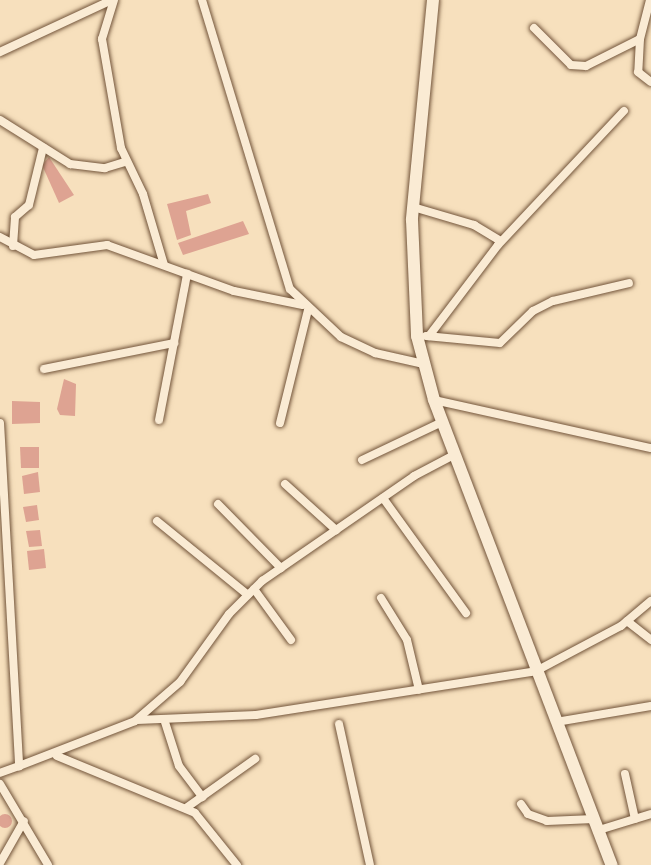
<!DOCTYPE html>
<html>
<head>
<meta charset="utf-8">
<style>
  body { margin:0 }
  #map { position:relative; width:651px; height:865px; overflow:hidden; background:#f7e0bd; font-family:"Gentium Book Plus",serif }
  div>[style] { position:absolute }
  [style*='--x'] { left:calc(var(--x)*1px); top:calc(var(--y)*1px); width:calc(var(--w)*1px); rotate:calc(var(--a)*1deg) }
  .building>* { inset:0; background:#dea392 }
  .round { border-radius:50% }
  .roads { filter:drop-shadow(0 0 2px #72543a) drop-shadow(0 0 2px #72543a) }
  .minor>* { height:8px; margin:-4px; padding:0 4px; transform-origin:4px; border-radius:4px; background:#faebd4 }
  .secondary>* { height:12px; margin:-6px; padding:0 6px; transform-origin:6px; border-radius:6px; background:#faebd4 }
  span { translate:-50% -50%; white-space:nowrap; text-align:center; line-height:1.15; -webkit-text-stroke:5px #faebd4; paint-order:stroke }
</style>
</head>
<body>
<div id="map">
  <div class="building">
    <i style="clip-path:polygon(49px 157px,74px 195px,59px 203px,42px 165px)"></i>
    <i style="clip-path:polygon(208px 194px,211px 203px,186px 211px,191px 235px,177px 240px,167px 204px)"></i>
    <i style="clip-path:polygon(243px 221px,249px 234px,183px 255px,178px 243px)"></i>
    <i style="clip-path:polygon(64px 379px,76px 384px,75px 416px,60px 415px,57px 409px)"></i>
    <i style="clip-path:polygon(12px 401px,40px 402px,40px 423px,12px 424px)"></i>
    <i style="clip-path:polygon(20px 447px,39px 447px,39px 468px,21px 468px)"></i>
    <i style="clip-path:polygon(38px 472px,40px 492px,24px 494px,22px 476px)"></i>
    <i style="clip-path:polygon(37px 505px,39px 520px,26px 522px,23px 507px)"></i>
    <i style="clip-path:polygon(40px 530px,42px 546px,29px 547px,26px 531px)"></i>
    <i style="clip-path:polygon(44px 549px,46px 568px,29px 570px,27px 551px)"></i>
    <i class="round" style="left:-2px;top:814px;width:14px;height:14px"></i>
  </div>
  <div class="roads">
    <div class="minor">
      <i style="--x:114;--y:0;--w:41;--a:107.1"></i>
      <i style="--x:102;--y:39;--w:111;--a:80.1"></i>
      <i style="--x:121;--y:148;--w:51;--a:64.4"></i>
      <i style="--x:143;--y:194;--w:74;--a:73.5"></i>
      <i style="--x:202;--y:0;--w:302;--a:73.1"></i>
      <i style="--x:290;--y:289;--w:70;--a:43.3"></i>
      <i style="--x:341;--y:337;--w:38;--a:25"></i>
      <i style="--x:375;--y:353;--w:50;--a:12.7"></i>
      <i style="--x:534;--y:28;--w:52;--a:45"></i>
      <i style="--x:571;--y:65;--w:15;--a:4"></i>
      <i style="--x:586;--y:66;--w:60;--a:-26.6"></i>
      <i style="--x:640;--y:39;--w:40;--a:-75.6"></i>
      <i style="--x:640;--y:39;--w:33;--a:93"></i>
      <i style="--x:638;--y:72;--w:16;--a:38"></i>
      <i style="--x:0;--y:52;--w:123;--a:-24.9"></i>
      <i style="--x:0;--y:120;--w:83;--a:32.2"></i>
      <i style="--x:70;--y:164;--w:35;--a:7"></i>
      <i style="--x:105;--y:168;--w:21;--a:-17"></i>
      <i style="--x:413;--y:207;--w:64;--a:16.4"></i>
      <i style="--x:474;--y:225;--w:31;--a:31"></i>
      <i style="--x:0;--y:237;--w:38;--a:28"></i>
      <i style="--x:34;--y:255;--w:74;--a:-7.8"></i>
      <i style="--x:107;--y:245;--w:135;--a:19.9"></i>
      <i style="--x:234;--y:291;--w:70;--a:11.5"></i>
      <i style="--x:13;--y:246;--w:29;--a:-86"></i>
      <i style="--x:15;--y:217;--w:18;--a:-41"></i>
      <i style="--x:29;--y:205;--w:59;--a:-76.2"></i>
      <i style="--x:426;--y:336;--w:74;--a:5.4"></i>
      <i style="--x:500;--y:343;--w:46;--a:-44.1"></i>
      <i style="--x:533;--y:311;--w:22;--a:-27"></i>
      <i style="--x:553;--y:301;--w:78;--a:-13.3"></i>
      <i style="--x:429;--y:336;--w:114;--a:-52.8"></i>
      <i style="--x:498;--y:245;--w:184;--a:-46.8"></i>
      <i style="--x:44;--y:369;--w:133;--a:-11.3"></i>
      <i style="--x:434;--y:400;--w:222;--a:12.5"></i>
      <i style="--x:159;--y:420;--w:149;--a:-79.1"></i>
      <i style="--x:0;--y:423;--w:344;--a:86.8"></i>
      <i style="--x:19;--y:766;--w:20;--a:160"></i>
      <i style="--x:280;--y:423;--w:116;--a:-76.1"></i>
      <i style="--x:362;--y:460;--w:89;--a:-25.4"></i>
      <i style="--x:285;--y:484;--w:69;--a:42"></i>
      <i style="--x:383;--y:498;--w:142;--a:54.2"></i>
      <i style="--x:218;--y:504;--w:90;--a:45.5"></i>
      <i style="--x:157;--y:521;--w:117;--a:39.1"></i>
      <i style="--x:254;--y:589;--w:63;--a:54"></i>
      <i style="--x:381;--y:598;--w:49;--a:58.2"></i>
      <i style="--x:407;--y:640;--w:51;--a:76.5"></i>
      <i style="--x:627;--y:621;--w:31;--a:38"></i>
      <i style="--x:164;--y:719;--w:49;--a:72.3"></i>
      <i style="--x:179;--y:766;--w:39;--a:53"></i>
      <i style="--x:137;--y:720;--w:119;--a:-2.4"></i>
      <i style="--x:256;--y:715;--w:283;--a:-8.9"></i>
      <i style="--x:536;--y:671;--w:96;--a:-27.9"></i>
      <i style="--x:621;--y:626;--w:39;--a:-40"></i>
      <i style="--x:556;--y:722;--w:96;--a:-9.6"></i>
      <i style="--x:339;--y:724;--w:144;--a:77.6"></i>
      <i style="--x:57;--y:756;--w:149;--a:22.4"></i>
      <i style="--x:195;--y:813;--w:67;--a:51.1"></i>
      <i style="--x:19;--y:766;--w:124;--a:-21.2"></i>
      <i style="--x:135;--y:721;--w:60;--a:-40.9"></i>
      <i style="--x:180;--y:682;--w:84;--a:-54.2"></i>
      <i style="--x:229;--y:614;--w:47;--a:-45"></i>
      <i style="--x:262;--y:581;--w:185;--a:-34.6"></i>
      <i style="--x:414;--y:476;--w:45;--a:-27.7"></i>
      <i style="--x:625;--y:774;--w:46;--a:77.5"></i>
      <i style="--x:0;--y:784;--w:94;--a:59.3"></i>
      <i style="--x:521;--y:804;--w:12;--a:55"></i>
      <i style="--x:528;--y:814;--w:20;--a:20"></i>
      <i style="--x:547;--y:821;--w:47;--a:-2.4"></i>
      <i style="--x:186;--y:808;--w:85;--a:-35.4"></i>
      <i style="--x:599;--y:830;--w:54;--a:-17.1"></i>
      <i style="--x:0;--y:863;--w:48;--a:-60.3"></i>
    </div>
    <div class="secondary">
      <i style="--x:433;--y:0;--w:221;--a:95.5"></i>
      <i style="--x:412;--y:220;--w:116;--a:87.5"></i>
      <i style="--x:417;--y:336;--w:66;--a:75.1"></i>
      <i style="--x:434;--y:400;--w:498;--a:69.1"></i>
    </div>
  </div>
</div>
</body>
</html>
